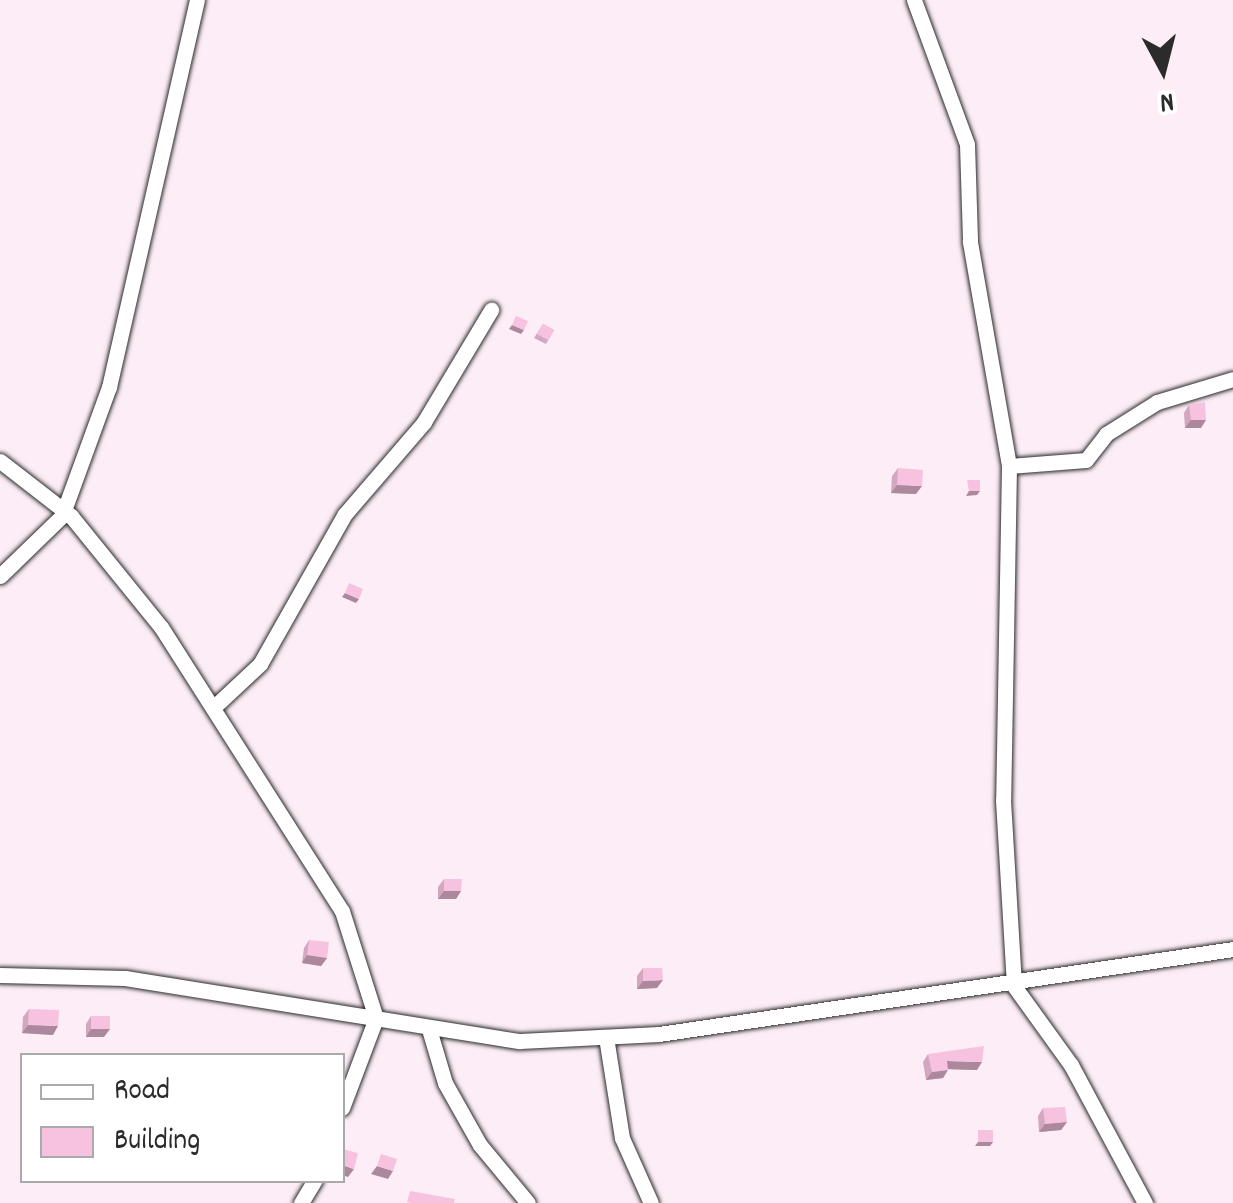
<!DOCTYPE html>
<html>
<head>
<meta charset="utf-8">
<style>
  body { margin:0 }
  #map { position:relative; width:1233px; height:1203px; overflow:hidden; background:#fcedf6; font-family:Dekko,sans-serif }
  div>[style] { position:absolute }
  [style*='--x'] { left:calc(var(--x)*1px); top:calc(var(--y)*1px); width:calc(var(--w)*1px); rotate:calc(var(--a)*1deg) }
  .roads { filter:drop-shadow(0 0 2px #2b2b2b) drop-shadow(0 0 2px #2b2b2b) }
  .street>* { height:15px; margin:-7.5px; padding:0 7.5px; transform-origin:7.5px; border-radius:7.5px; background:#fff }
  .wall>* { inset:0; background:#d4a7c1 }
  .shaded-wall>* { inset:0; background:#ac889d }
  .building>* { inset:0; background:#f6c2e0 }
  span { translate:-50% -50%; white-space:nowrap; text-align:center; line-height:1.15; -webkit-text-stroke:9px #fff; paint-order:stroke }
  .legend { position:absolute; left:20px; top:1053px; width:325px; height:130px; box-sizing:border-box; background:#fff; border:2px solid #aaa; margin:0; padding:12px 18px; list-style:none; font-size:30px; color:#2b2b2b }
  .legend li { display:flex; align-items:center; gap:20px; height:50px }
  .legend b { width:50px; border:2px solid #aaa }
  .north { position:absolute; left:1113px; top:20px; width:100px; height:100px; -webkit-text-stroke:8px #fff; paint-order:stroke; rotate:173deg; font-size:28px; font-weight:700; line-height:40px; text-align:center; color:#2b2b2b }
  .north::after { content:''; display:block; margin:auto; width:35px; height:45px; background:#2b2b2b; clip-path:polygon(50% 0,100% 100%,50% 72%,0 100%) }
</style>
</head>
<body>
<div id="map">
  <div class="roads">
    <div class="street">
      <i style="--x:914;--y:0;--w:153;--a:69.8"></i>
      <i style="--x:967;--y:144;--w:98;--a:88.2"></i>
      <i style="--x:970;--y:242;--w:227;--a:80.1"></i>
      <i style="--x:1009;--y:466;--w:334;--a:91"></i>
      <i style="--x:1003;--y:800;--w:186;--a:86.6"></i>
      <i style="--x:1014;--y:986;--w:97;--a:54.2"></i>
      <i style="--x:1071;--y:1065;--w:157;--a:61.8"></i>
      <i style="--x:0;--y:461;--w:90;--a:37.8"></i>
      <i style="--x:71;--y:516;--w:143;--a:51"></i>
      <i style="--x:161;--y:627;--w:337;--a:57.5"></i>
      <i style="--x:342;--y:911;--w:112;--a:72.4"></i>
      <i style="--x:376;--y:1018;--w:96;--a:110.7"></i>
      <i style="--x:1009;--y:466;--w:77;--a:-4.5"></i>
      <i style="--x:1086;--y:460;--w:33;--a:-52"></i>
      <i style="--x:1106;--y:434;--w:60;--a:-32.1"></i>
      <i style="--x:1157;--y:402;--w:79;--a:-16.8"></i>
      <i style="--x:0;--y:576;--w:86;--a:-44.1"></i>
      <i style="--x:62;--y:516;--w:137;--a:-70"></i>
      <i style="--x:109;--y:387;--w:397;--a:-77.2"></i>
      <i style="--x:214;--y:707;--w:63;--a:-43.1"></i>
      <i style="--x:260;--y:664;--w:172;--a:-60.5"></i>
      <i style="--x:345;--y:514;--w:121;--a:-49.3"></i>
      <i style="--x:424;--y:422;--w:131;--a:-59.1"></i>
      <i style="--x:0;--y:975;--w:125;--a:1.4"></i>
      <i style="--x:125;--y:978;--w:400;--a:9.1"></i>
      <i style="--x:520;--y:1041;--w:139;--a:-2.9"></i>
      <i style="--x:659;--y:1034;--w:580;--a:-8.42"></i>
      <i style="--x:429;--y:1029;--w:56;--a:73.5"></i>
      <i style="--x:445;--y:1083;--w:71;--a:60.6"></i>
      <i style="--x:480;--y:1145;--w:75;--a:50.4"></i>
      <i style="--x:606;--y:1037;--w:102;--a:81"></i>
      <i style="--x:622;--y:1138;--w:71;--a:66"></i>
      <i style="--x:301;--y:1203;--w:27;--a:-59"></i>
    </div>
  </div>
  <div class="wall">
    <i style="clip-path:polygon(543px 324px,554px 330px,546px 344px,534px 338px)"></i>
    <i style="clip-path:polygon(1189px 405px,1201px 428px,1185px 428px,1184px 413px)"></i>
    <i style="clip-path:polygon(898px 468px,916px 494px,891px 493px,892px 476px)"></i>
    <i style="clip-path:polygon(444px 879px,461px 891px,456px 899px,438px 899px,438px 887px)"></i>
    <i style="clip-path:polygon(309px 940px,327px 958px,321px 966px,302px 963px,304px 948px)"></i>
    <i style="clip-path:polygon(643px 968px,657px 988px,637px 989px,637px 976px)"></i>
    <i style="clip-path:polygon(29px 1009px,53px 1035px,22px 1033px,23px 1017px)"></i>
    <i style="clip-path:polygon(91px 1016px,104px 1037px,86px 1037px,86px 1024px)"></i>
    <i style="clip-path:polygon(928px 1054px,977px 1070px,948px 1069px,943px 1078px,926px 1080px,923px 1062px)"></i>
    <i style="clip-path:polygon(1043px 1108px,1067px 1122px,1061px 1130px,1039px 1132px,1038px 1116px)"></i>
  </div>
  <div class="shaded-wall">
    <i style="clip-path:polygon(512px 325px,524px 330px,521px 334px,509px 329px)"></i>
    <i style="clip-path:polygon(1191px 420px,1206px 420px,1201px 428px,1185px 428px)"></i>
    <i style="clip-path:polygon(897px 485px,922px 486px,916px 494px,891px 493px)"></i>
    <i style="clip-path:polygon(969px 491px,980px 491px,977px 495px,966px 496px)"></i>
    <i style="clip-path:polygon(345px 593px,359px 599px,356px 603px,342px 597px)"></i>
    <i style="clip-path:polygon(444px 891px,461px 891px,456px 899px,438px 899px)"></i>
    <i style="clip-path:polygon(307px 955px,327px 958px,321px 966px,302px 963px)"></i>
    <i style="clip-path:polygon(663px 980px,657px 988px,637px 989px,643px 981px)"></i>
    <i style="clip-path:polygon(28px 1025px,58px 1026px,53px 1035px,22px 1033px)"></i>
    <i style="clip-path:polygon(91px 1029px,110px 1029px,104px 1037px,86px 1037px)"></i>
    <i style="clip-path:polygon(947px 1061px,982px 1062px,977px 1070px,942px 1069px)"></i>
    <i style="clip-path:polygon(948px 1070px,943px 1078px,926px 1080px,932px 1072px)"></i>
    <i style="clip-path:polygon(1067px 1122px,1061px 1130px,1039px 1132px,1045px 1124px)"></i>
    <i style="clip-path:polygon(978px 1142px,993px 1142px,990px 1146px,975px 1146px)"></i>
    <i style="clip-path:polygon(342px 1165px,354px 1169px,348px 1177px,342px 1175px)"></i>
    <i style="clip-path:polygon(377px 1166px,393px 1171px,388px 1179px,371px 1174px)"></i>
  </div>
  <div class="building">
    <i style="clip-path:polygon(516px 316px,528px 321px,524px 330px,512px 325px)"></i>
    <i style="clip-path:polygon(543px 324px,554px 330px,548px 340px,537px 334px)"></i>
    <i style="clip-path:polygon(1205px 402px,1206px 420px,1191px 420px,1189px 405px)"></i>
    <i style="clip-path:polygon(898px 468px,923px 470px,922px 486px,897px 485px)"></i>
    <i style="clip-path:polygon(967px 480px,980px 480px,980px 491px,969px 491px)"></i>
    <i style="clip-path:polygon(349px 583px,363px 589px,359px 599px,345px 593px)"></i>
    <i style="clip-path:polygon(444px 879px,462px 879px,461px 891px,444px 891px)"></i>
    <i style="clip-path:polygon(309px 940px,329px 942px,327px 958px,307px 955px)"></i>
    <i style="clip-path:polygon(643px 968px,662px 968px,663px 980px,643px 981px)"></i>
    <i style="clip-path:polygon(29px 1009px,59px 1010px,58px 1026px,28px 1025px)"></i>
    <i style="clip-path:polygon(91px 1016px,110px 1016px,110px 1029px,91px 1029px)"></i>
    <i style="clip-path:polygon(984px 1046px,982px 1062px,947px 1061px,948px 1070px,932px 1072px,928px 1054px)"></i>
    <i style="clip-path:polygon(1065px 1107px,1067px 1122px,1045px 1124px,1043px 1108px)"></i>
    <i style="clip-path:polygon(978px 1130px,993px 1130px,993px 1142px,978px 1142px)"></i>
    <i style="clip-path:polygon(342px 1149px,358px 1153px,354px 1169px,342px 1165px)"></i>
    <i style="clip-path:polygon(381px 1154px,397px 1159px,393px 1171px,377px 1166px)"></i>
    <i style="clip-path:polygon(410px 1191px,455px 1199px,454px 1203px,411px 1203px,407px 1202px)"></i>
  </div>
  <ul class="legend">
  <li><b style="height:12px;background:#fff"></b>Road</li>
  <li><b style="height:28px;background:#f6c2e0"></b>Building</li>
  </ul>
  <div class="north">N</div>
</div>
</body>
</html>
